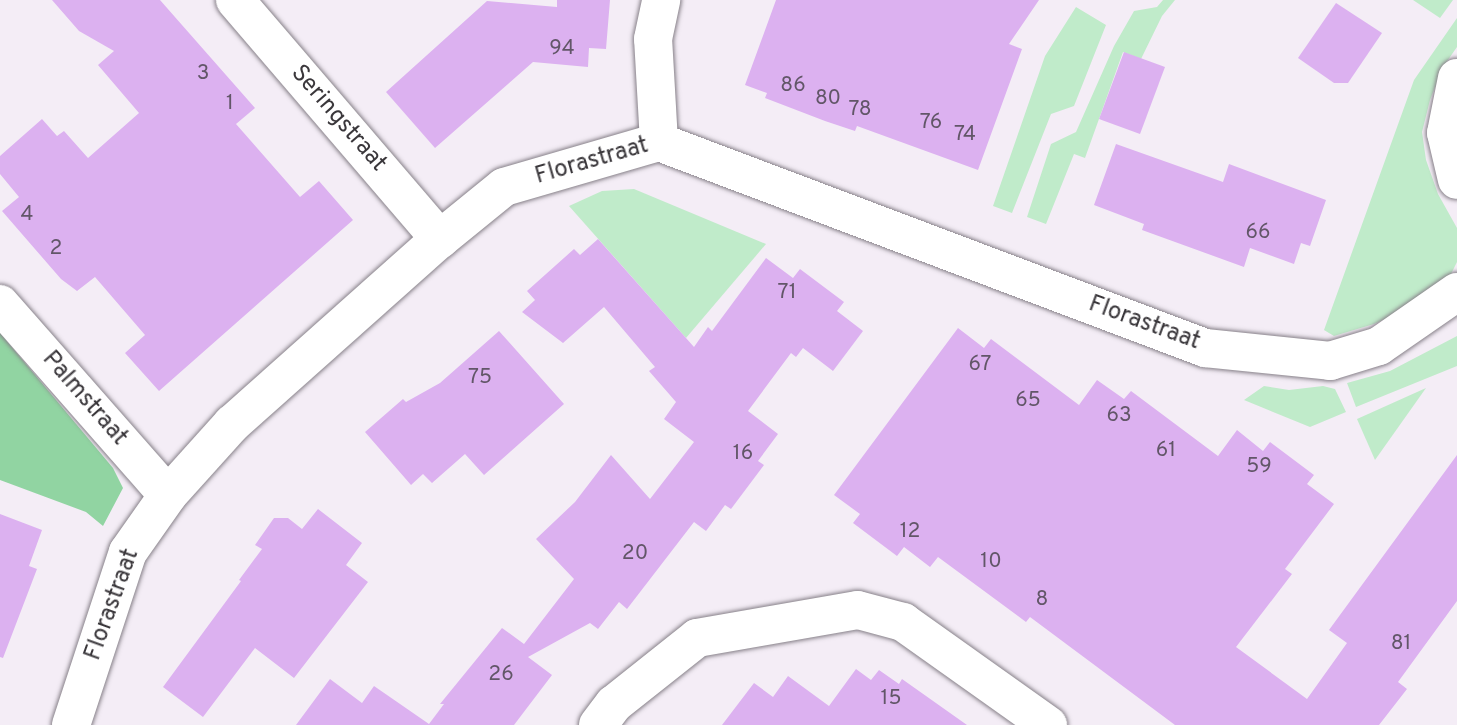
<!DOCTYPE html>
<html>
<head>
<meta charset="utf-8">
<style>
  body { margin:0 }
  #map { position:relative; width:1457px; height:725px; overflow:hidden; background:#f4edf6; font-family:Overpass,sans-serif }
  div>[style] { position:absolute }
  [style*='--x'] { left:calc(var(--x)*1px); top:calc(var(--y)*1px); width:calc(var(--w)*1px); rotate:calc(var(--a)*1deg) }
  .green>* { inset:0; background:#c0ebca }
  .forest>* { inset:0; background:#91d4a2 }
  .building>* { inset:0; background:#dcb1f0 }
  .roads { filter:drop-shadow(0 0 2px #878189) drop-shadow(0 0 2px #878189) }
  .street>* { height:38px; margin:-19px; padding:0 19px; transform-origin:19px; border-radius:19px; background:#fff }
  span { translate:-50% -50%; white-space:nowrap; text-align:center; line-height:1.15; -webkit-text-stroke:5px #fff; paint-order:stroke }
  .number-label { font-size:21px; color:#625668 }
  .number-label span { -webkit-text-stroke-width:0 }
  .street-label { font-size:24px; color:#3a373b }
</style>
</head>
<body>
<div id="map">
  <div class="green">
    <i style="clip-path:polygon(1163px 0,1175px 0,1162px 16px,1141px 59px,1123px 52px,1085px 158px,1074px 154px,1046px 224px,1027px 217px,1051px 144px,1076px 132px,1114px 46px,1134px 11px,1157px 7px)"></i>
    <i style="clip-path:polygon(1413px 0,1453px 0,1440px 18px)"></i>
    <i style="clip-path:polygon(1076px 7px,1106px 25px,1074px 106px,1051px 114px,1012px 213px,993px 206px,1045px 56px)"></i>
    <i style="clip-path:polygon(1457px 18px,1457px 47px,1443px 67px,1430px 100px,1422px 132px,1426px 160px,1438px 194px,1457px 228px,1457px 262px,1448px 280px,1427px 300px,1374px 324px,1334px 336px,1324px 330px,1414px 80px)"></i>
    <i style="clip-path:polygon(634px 189px,766px 244px,686px 338px,569px 206px,602px 191px)"></i>
    <i style="clip-path:polygon(1457px 336px,1457px 366px,1356px 407px,1347px 383px,1390px 371px)"></i>
    <i style="clip-path:polygon(1264px 386px,1289px 390px,1323px 386px,1335px 389px,1346px 412px,1310px 427px,1244px 400px)"></i>
    <i style="clip-path:polygon(1426px 388px,1375px 460px,1357px 419px)"></i>
  </div>
  <div class="forest">
    <i style="clip-path:polygon(0 333px,113px 468px,123px 488px,103px 526px,86px 512px,0 480px)"></i>
  </div>
  <div class="building">
    <i style="clip-path:polygon(52px 0,160px 0,255px 108px,236px 124px,300px 197px,319px 181px,353px 220px,159px 391px,125px 353px,145px 335px,95px 277px,77px 291px,61px 279px,2px 211px,19px 197px,0 174px,0 156px,42px 119px,57px 136px,64px 131px,88px 158px,139px 113px,98px 65px,114px 51px,79px 31px)"></i>
    <i style="clip-path:polygon(557px 0,610px 0,606px 49px,589px 48px,588px 67px,533px 62px,435px 148px,386px 92px,487px 1px,557px 7px)"></i>
    <i style="clip-path:polygon(776px 0,1039px 0,1009px 44px,1022px 49px,978px 170px,857px 126px,855px 131px,825px 121px,765px 98px,767px 93px,745px 85px)"></i>
    <i style="clip-path:polygon(1336px 3px,1382px 33px,1348px 83px,1334px 83px,1298px 58px)"></i>
    <i style="clip-path:polygon(1124px 52px,1165px 67px,1140px 134px,1099px 119px)"></i>
    <i style="clip-path:polygon(1116px 144px,1223px 182px,1229px 164px,1326px 200px,1310px 246px,1301px 243px,1294px 264px,1250px 248px,1244px 267px,1142px 230px,1144px 224px,1094px 205px)"></i>
    <i style="clip-path:polygon(598px 239px,694px 347px,708px 327px,712px 331px,766px 258px,793px 278px,800px 269px,844px 302px,837px 311px,863px 331px,833px 371px,803px 348px,796px 357px,791px 353px,748px 411px,778px 434px,758px 461px,764px 465px,731px 509px,725px 505px,706px 531px,694px 522px,627px 609px,619px 602px,598px 629px,590px 623px,528px 657px,552px 675px,514px 725px,296px 725px,330px 679px,362px 703px,374px 686px,429px 724px,444px 704px,440px 704px,502px 628px,524px 644px,574px 579px,536px 539px,575px 502px,611px 455px,650px 499px,694px 442px,664px 419px,676px 402px,649px 371px,655px 367px,604px 307px,563px 343px,522px 312px,535px 300px,527px 291px,574px 249px,580px 255px)"></i>
    <i style="clip-path:polygon(958px 328px,984px 348px,991px 339px,1079px 405px,1097px 380px,1124px 399px,1131px 391px,1218px 456px,1237px 430px,1263px 451px,1270px 442px,1314px 475px,1307px 484px,1334px 504px,1285px 569px,1292px 574px,1236px 647px,1307px 699px,1347px 643px,1329px 630px,1457px 455px,1457px 601px,1398px 682px,1407px 689px,1379px 725px,1175px 725px,1030px 617px,1026px 622px,938px 557px,930px 567px,904px 547px,897px 556px,853px 523px,860px 514px,834px 495px)"></i>
    <i style="clip-path:polygon(499px 331px,564px 404px,484px 475px,465px 454px,432px 483px,423px 474px,411px 485px,365px 432px,403px 399px,406px 402px,440px 383px)"></i>
    <i style="clip-path:polygon(318px 509px,362px 543px,346px 565px,368px 582px,294px 678px,255px 648px,203px 717px,163px 687px,241px 581px,239px 580px,262px 549px,255px 545px,274px 518px,288px 518px,302px 529px)"></i>
    <i style="clip-path:polygon(0 514px,42px 530px,29px 566px,37px 569px,3px 658px,0 657px)"></i>
    <i style="clip-path:polygon(856px 669px,871px 680px,879px 670px,899px 684px,902px 679px,967px 725px,722px 725px,754px 683px,773px 697px,788px 676px,829px 706px)"></i>
  </div>
  <div class="roads">
    <div class="street">
      <i style="--x:235;--y:0;--w:315;--a:49.4"></i>
      <i style="--x:1457;--y:78;--w:56;--a:101.3"></i>
      <i style="--x:1446;--y:133;--w:48;--a:76.8"></i>
      <i style="--x:659;--y:142;--w:103;--a:-93.3"></i>
      <i style="--x:653;--y:39;--w:40;--a:-78"></i>
      <i style="--x:0;--y:304;--w:254;--a:48.7"></i>
      <i style="--x:71;--y:725;--w:182;--a:-71.8"></i>
      <i style="--x:128;--y:552;--w:70;--a:-54.9"></i>
      <i style="--x:168;--y:495;--w:96;--a:-48"></i>
      <i style="--x:232;--y:424;--w:278;--a:-41.7"></i>
      <i style="--x:440;--y:239;--w:82;--a:-39.1"></i>
      <i style="--x:504;--y:187;--w:161;--a:-16.2"></i>
      <i style="--x:659;--y:142;--w:584;--a:20.67"></i>
      <i style="--x:1205;--y:348;--w:126;--a:5.9"></i>
      <i style="--x:1330;--y:361;--w:51;--a:-17"></i>
      <i style="--x:1379;--y:346;--w:95;--a:-34.7"></i>
      <i style="--x:598;--y:725;--w:26;--a:-53"></i>
      <i style="--x:614;--y:704;--w:106;--a:-38.5"></i>
      <i style="--x:697;--y:638;--w:163;--a:-9.9"></i>
      <i style="--x:858;--y:610;--w:47;--a:14.9"></i>
      <i style="--x:903;--y:622;--w:178;--a:35.4"></i>
    </div>
  </div>
  <div class="number-label">
    <span style="left:562px;top:49px">94</span>
    <span style="left:203px;top:74px">3</span>
    <span style="left:793px;top:86px">86</span>
    <span style="left:828px;top:99px">80</span>
    <span style="left:230px;top:104px">1</span>
    <span style="left:860px;top:110px">78</span>
    <span style="left:931px;top:123px">76</span>
    <span style="left:965px;top:135px">74</span>
    <span style="left:27px;top:215px">4</span>
    <span style="left:1258px;top:233px">66</span>
    <span style="left:56px;top:249px">2</span>
    <span style="left:787px;top:293px">71</span>
    <span style="left:980px;top:365px">67</span>
    <span style="left:480px;top:378px">75</span>
    <span style="left:1028px;top:401px">65</span>
    <span style="left:1119px;top:416px">63</span>
    <span style="left:1166px;top:451px">61</span>
    <span style="left:743px;top:454px">16</span>
    <span style="left:1259px;top:467px">59</span>
    <span style="left:910px;top:532px">12</span>
    <span style="left:635px;top:554px">20</span>
    <span style="left:991px;top:562px">10</span>
    <span style="left:1042px;top:600px">8</span>
    <span style="left:1401px;top:644px">81</span>
    <span style="left:501px;top:675px">26</span>
    <span style="left:891px;top:699px">15</span>
  </div>
  <div class="street-label">
    <span style="left:338px;top:119px;rotate:49deg">Seringstraat</span>
    <span style="left:592px;top:162px;rotate:-16deg">Florastraat</span>
    <span style="left:1144px;top:324px;rotate:20deg">Florastraat</span>
    <span style="left:84px;top:399px;rotate:49deg">Palmstraat</span>
    <span style="left:113px;top:605px;rotate:-70deg">Florastraat</span>
  </div>
</div>
</body>
</html>
